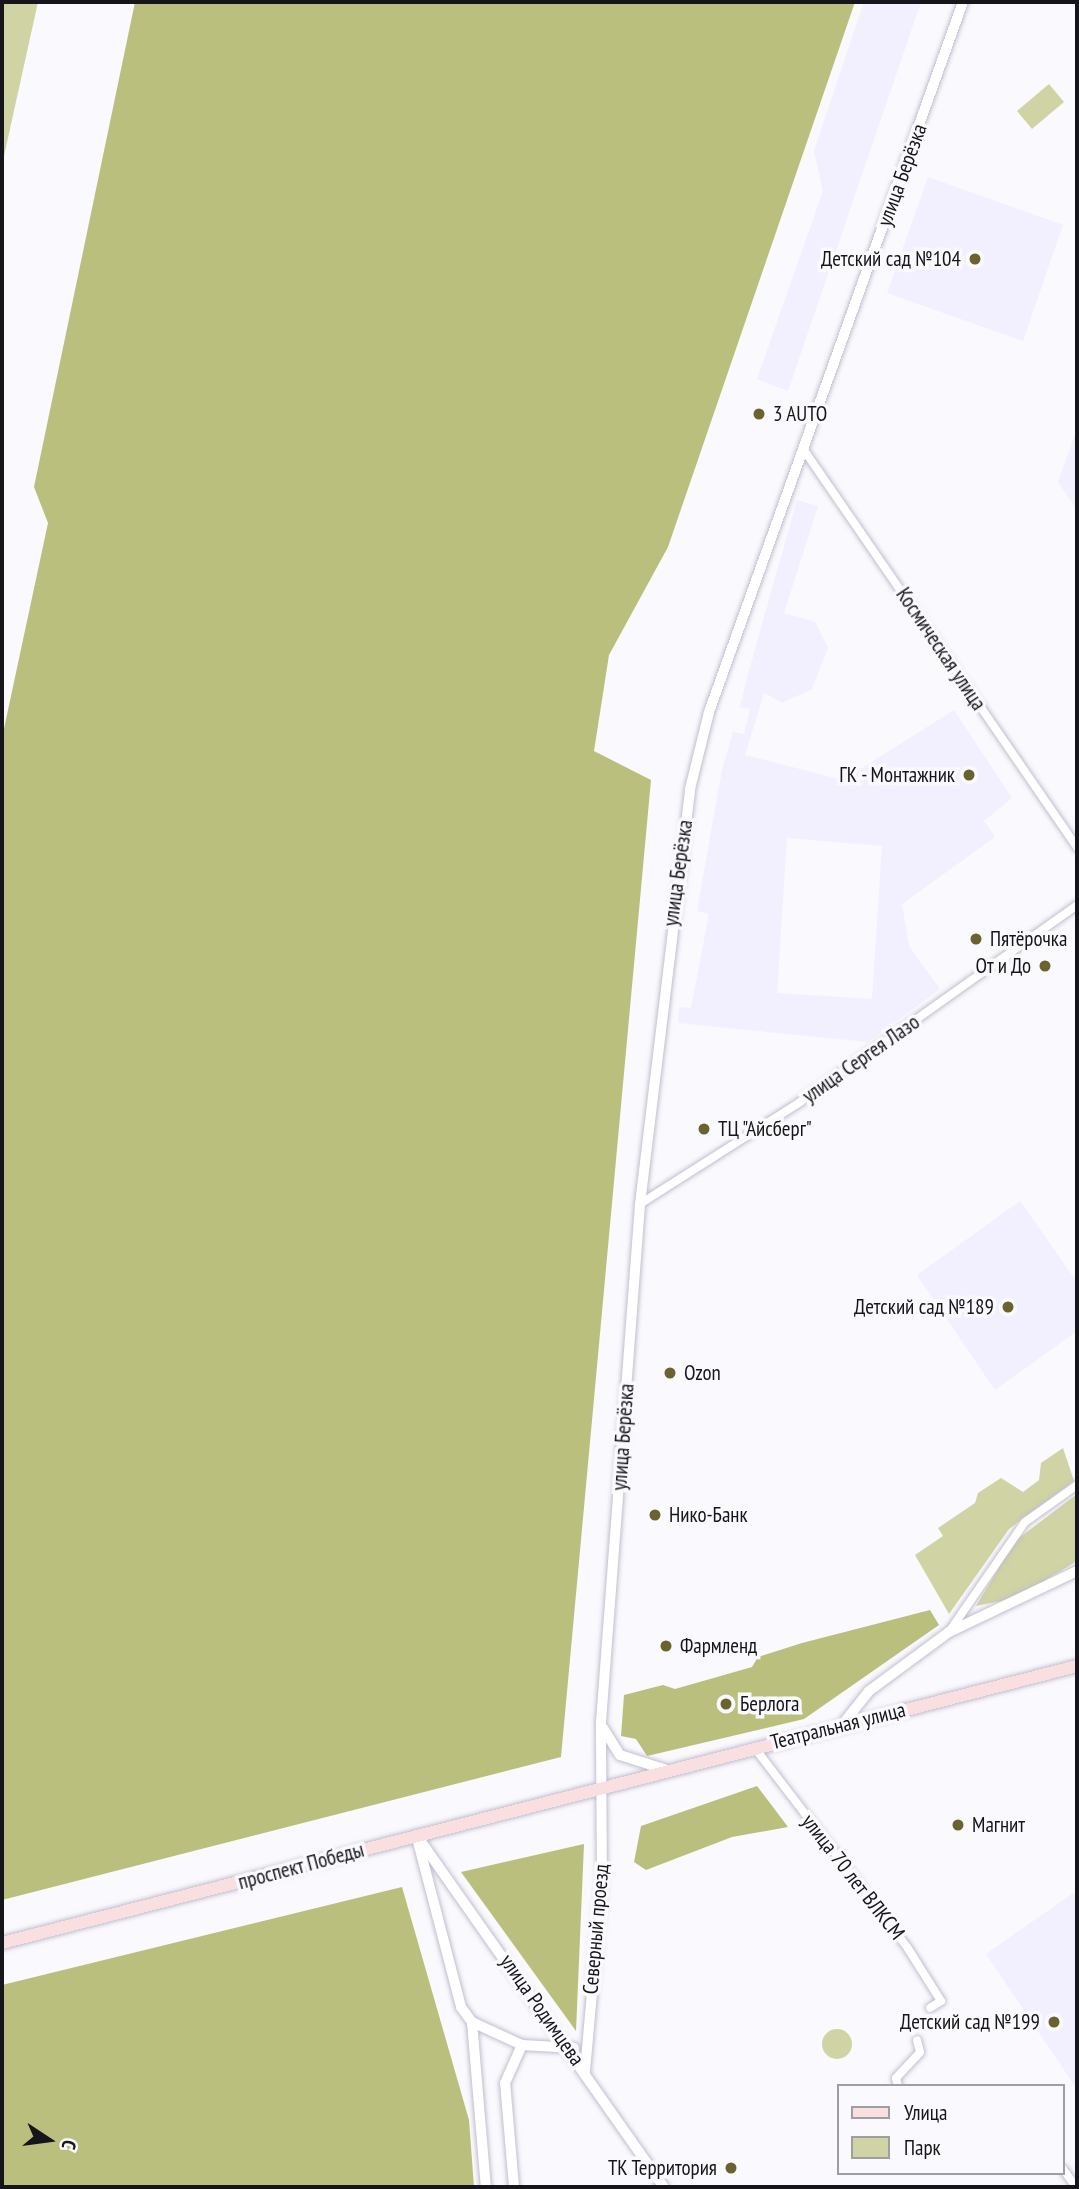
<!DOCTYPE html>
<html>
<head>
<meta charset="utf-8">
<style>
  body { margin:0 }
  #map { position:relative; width:1079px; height:2189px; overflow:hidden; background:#faf9fd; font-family:"PT Sans Narrow",sans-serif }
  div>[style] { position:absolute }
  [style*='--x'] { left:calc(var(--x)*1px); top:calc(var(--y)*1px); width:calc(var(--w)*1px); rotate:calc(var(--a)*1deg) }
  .built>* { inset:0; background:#f2effe }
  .green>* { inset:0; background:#d0d3a3 }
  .round { border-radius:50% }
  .forest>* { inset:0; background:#bbbf7d }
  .roads { filter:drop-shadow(0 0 2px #c2becf) drop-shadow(0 0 2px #c2becf) }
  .street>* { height:8px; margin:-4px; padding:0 4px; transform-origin:4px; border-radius:4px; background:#fff }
  .secondary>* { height:10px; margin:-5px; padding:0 5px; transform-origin:5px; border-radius:5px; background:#fff }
  .primary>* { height:12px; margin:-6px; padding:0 6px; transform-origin:6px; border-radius:6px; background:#f9dfe0 }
  .dots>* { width:19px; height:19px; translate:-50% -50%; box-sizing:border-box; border:4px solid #faf9fd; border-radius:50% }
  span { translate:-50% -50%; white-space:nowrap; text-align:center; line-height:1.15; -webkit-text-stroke:7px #faf9fd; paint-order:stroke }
  .street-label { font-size:21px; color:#16151b }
  .poi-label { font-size:21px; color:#16151b }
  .right { translate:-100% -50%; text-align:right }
  .left { translate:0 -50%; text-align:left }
  .frame { position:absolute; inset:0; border:4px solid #16151b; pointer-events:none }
  .legend { position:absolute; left:837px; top:2084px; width:228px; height:91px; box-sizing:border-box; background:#faf9fd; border:2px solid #9f9ea3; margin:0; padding:9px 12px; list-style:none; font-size:21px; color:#16151b }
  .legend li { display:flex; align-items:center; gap:14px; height:35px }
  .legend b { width:35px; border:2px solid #9f9ea3 }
  .north { position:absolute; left:14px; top:2105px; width:70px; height:70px; -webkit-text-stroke:5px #faf9fd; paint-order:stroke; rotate:103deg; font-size:19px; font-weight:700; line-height:28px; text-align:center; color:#16151b }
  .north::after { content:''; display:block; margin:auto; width:24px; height:32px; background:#16151b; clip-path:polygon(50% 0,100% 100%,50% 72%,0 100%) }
</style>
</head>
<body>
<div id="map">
  <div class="built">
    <i style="clip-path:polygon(864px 2px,921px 2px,788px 391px,757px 379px,823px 191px,814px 151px)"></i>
    <i style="clip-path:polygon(928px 177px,1063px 225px,1023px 341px,887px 293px)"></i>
    <i style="clip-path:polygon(1077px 429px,1077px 510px,1058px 482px)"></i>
    <i style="clip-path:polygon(evenodd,797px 500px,818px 506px,784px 613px,815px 622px,828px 648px,812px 689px,782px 703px,764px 693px,745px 755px,843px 780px,954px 710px,1012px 798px,984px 821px,995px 837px,902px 904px,909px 946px,940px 989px,868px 1042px,678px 1023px,679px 1007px,691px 1008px,709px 914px,697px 911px,722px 770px,733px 732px,744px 734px,750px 709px,740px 707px,748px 674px,797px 500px,787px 838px,882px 846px,872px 999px,777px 993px,787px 838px)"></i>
    <i style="clip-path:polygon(1020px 1201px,1077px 1282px,1077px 1331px,995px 1390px,917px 1275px)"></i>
    <i style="clip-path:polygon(1073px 1893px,1077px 1898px,1077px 2089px,986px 1954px)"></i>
  </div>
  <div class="green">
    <i style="clip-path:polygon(2px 2px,38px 2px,2px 165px)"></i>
    <i style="clip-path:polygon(1049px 84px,1064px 102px,1032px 129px,1017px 111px)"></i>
    <i style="clip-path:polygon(1063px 1448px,1074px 1481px,1009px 1529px,949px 1614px,915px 1555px,943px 1536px,938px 1528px,975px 1503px,978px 1493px,1001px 1478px,1023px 1492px,1039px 1480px,1041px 1463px)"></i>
    <i style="clip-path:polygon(1077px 1494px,1077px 1561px,1016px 1598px,976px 1606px,1015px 1541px)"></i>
    <i class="round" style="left:822px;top:2029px;width:30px;height:30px"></i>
  </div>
  <div class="forest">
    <i style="clip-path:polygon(135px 2px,855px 2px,668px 547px,609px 655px,594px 751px,651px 780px,561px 1757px,2px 1900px,2px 738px,48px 523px,34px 487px)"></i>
    <i style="clip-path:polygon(930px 1610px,939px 1625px,804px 1719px,647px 1756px,636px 1739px,621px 1736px,624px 1695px,663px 1685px,675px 1689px,752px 1667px,758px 1657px,802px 1643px)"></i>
    <i style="clip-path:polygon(757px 1786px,788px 1827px,732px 1837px,646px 1870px,634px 1862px,641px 1826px)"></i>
    <i style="clip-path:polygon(584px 1844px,576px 2031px,461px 1872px)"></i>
    <i style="clip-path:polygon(402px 1887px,469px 2120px,474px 2187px,2px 2187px,2px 1985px)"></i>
  </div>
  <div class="roads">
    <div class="street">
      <i style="--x:804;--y:450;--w:482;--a:55.5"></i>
      <i style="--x:640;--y:1204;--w:190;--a:-32.5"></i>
      <i style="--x:800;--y:1102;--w:340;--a:-35.4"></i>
      <i style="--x:949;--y:1632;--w:134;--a:-55.4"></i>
      <i style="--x:1025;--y:1522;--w:64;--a:-35.4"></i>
      <i style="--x:754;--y:1747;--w:252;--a:52.6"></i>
      <i style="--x:907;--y:1947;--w:64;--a:57.8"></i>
      <i style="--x:941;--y:2001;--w:13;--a:148"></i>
      <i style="--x:898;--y:2086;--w:8;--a:-104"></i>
      <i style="--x:896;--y:2078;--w:35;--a:-47"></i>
      <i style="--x:920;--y:2052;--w:12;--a:-104"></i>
      <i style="--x:1063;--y:2169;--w:22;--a:54"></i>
    </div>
    <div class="secondary">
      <i style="--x:842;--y:1725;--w:43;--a:-51.5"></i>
      <i style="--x:869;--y:1691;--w:99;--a:-36.4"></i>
      <i style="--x:949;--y:1632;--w:142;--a:-25.5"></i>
      <i style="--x:603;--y:1728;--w:32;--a:58"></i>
      <i style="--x:620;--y:1755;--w:46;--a:17.7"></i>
      <i style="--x:417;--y:1836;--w:429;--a:54.9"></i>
      <i style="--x:417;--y:1838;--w:175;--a:75.4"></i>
      <i style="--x:461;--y:2007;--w:19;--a:54"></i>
      <i style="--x:472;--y:2022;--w:55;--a:24.7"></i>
      <i style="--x:522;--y:2045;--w:52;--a:3.3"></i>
      <i style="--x:472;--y:2022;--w:166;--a:85.2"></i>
      <i style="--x:585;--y:2071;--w:191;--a:-84.9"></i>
      <i style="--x:602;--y:1881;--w:159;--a:-90.4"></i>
      <i style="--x:601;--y:1722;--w:519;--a:-85.69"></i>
      <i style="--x:640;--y:1204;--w:418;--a:-83.1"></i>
      <i style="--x:690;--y:789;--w:79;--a:-76.1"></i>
      <i style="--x:709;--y:712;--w:754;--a:-70.32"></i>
      <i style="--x:514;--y:2187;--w:104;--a:-94.9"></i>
      <i style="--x:505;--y:2083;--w:42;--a:-65.9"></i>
    </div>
    <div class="primary">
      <i style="--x:2;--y:1943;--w:1110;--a:-14.45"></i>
    </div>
  </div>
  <div class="dots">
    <i style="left:975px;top:259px;background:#6a6330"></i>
    <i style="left:759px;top:414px;background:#6a6330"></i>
    <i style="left:969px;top:775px;background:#6a6330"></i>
    <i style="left:976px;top:939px;background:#6a6330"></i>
    <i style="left:1045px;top:966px;background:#6a6330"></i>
    <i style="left:704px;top:1129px;background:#6a6330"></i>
    <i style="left:1008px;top:1307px;background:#6a6330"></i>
    <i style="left:670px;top:1373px;background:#6a6330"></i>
    <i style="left:655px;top:1515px;background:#6a6330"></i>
    <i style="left:666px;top:1646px;background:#6a6330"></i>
    <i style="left:726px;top:1704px;background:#6a6330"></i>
    <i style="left:958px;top:1825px;background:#6a6330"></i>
    <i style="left:1054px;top:2022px;background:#6a6330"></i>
    <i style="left:731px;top:2168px;background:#6a6330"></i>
  </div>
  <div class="street-label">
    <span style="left:902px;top:175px;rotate:-70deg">улица Берёзка</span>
    <span style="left:941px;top:649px;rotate:56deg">Космическая улица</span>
    <span style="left:678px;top:873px;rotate:-82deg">улица Берёзка</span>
    <span style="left:861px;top:1059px;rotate:-35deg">улица Сергея Лазо</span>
    <span style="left:623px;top:1437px;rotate:-86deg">улица Берёзка</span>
    <span style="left:838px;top:1726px;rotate:-14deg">Театральная улица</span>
    <span style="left:301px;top:1866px;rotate:-15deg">проспект Победы</span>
    <span style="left:853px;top:1877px;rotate:52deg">улица 70 лет ВЛКСМ</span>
    <span style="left:596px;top:1929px;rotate:-85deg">Северный проезд</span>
    <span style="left:542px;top:2010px;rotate:55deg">улица Родимцева</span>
  </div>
  <div class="poi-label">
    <span class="right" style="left:961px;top:259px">Детский сад №104</span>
    <span class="left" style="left:773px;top:414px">3 AUTO</span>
    <span class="right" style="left:955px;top:775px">ГК - Монтажник</span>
    <span class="left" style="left:990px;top:939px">Пятёрочка</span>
    <span class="right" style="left:1031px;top:966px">От и До</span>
    <span class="left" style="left:718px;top:1129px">ТЦ "Айсберг"</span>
    <span class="right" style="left:994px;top:1307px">Детский сад №189</span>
    <span class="left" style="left:684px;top:1373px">Ozon</span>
    <span class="left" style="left:669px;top:1515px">Нико-Банк</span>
    <span class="left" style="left:680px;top:1646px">Фармленд</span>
    <span class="left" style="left:740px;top:1704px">Берлога</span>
    <span class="left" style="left:972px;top:1825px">Магнит</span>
    <span class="right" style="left:1040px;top:2022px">Детский сад №199</span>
    <span class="right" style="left:717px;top:2168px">ТК Территория</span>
  </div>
  <div class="frame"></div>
  <ul class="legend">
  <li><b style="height:9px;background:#f9dfe0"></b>Улица</li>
  <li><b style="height:19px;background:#d0d3a3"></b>Парк</li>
  </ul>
  <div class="north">С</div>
</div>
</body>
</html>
